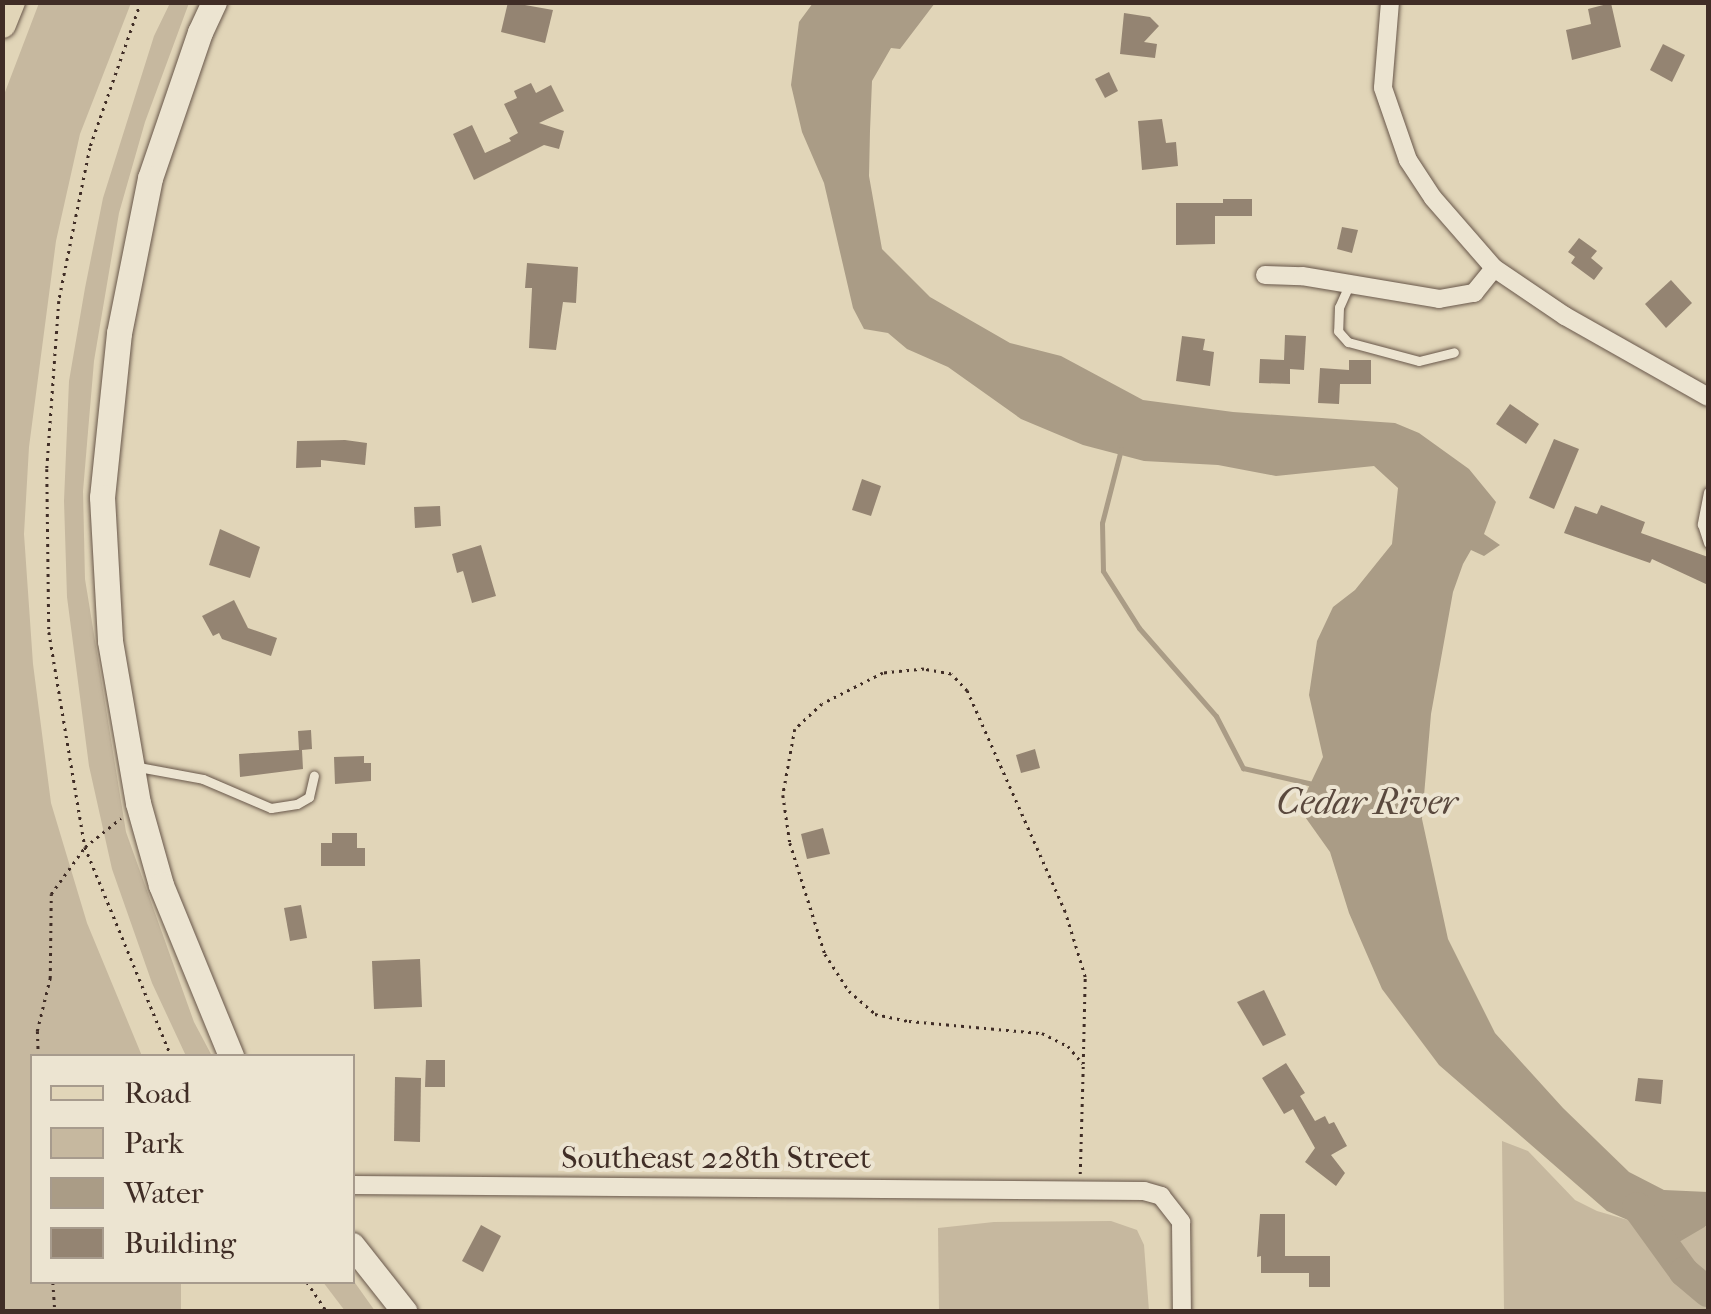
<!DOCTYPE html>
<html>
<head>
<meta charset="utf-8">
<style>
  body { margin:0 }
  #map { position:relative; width:1711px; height:1314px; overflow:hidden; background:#e1d5b8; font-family:"IM FELL French Canon",serif }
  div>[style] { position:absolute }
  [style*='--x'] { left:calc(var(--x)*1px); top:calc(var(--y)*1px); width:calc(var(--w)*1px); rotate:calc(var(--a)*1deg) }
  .green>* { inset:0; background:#c6b89f }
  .water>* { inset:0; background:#aa9c86 }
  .stream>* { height:5px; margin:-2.5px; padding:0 2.5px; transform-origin:2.5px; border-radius:2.5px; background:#aa9c86 }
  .river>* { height:30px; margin:-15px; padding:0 15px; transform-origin:15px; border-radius:15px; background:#aa9c86 }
  .building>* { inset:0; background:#948472 }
  .path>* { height:2.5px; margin-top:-1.25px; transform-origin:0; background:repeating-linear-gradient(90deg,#402d26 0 2.5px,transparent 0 7.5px) }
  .roads { filter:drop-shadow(0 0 2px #68574a) drop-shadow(0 0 2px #68574a) }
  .lane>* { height:9px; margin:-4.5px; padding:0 4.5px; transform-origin:4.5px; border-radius:4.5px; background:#ece4d1 }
  .street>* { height:18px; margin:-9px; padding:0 9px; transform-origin:9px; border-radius:9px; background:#ece4d1 }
  .secondary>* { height:25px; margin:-12.5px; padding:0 12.5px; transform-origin:12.5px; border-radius:12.5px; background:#ece4d1 }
  .primary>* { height:28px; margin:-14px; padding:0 14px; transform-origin:14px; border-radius:14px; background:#e1d5b8 }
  span { translate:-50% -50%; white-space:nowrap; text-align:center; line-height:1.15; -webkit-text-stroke:8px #ece4d1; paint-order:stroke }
  .street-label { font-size:32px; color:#402d26 }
  .water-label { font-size:35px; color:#5a493e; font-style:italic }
  .frame { position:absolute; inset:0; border:5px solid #402d26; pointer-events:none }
  .legend { position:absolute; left:30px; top:1054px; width:325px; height:230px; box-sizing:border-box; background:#ece4d1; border:2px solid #a79b8d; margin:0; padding:12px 18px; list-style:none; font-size:30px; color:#402d26 }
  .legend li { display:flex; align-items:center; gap:20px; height:50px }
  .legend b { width:50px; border:2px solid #a79b8d }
</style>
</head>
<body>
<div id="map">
  <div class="green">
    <i style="clip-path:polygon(39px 3px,131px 3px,80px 134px,56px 241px,29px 447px,24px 534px,33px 664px,51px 803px,87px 923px,142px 1056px,32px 1056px,32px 1282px,181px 1282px,181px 1311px,3px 1311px,2px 100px)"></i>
    <i style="clip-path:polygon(170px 3px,189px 3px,145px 122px,119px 213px,94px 361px,83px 491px,85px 579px,126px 832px,194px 1022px,212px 1056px,186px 1056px,152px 983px,112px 869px,89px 766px,67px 597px,64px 501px,69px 381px,85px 288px,103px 198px,154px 36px)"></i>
    <i style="clip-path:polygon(1502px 1141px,1528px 1151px,1575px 1200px,1597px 1211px,1645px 1225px,1708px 1227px,1708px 1311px,1504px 1311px)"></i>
    <i style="clip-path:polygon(1111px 1221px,1137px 1230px,1144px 1245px,1149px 1311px,939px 1311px,938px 1228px,994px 1222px)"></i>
    <i style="clip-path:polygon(353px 1280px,375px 1311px,345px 1311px,323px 1282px)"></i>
  </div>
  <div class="water">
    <i style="clip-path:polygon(813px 3px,935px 3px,900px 49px,891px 48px,872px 81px,870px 131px,869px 176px,882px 249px,930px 297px,1010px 343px,1061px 356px,1143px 400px,1233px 412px,1395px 423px,1419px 433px,1469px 469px,1496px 502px,1484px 534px,1500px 545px,1484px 556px,1471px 550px,1463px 564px,1453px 592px,1431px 714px,1422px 819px,1448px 939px,1495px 1033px,1563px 1108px,1629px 1172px,1664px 1190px,1708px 1192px,1708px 1225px,1679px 1242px,1607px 1211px,1439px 1065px,1382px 989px,1349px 913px,1330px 852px,1303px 814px,1305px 795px,1323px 757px,1309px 695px,1317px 641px,1333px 607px,1355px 590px,1392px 544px,1398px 488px,1374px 466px,1276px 476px,1218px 465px,1144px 461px,1083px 445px,1021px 419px,948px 367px,907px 349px,888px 333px,864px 329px,853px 308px,824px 183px,802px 132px,791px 85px,799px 22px)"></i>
  </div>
  <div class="stream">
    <i style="--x:1121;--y:449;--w:76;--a:104.4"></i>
    <i style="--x:1102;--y:523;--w:48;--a:88.8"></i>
    <i style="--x:1103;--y:571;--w:67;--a:57.7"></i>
    <i style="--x:1139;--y:628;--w:117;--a:48.8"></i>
    <i style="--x:1216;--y:716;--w:59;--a:62.6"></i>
    <i style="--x:1243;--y:768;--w:76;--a:12.9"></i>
  </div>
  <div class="river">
    <i style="--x:1637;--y:1207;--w:80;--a:54.1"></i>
    <i style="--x:1684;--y:1272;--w:31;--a:40"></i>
  </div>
  <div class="building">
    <i style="clip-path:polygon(508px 2px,553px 10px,545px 43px,501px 32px)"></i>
    <i style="clip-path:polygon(1611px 3px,1621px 47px,1572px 60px,1566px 30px,1591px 24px,1588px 9px)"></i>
    <i style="clip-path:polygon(1124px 13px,1150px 17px,1159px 26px,1144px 42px,1157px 44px,1155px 58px,1120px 54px)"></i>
    <i style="clip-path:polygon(1663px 44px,1685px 55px,1672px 82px,1650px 70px)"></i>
    <i style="clip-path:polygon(1109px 72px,1118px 91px,1105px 98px,1095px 79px)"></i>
    <i style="clip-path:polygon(531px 83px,536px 93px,551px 85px,564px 111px,539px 123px,564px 131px,559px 149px,544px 145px,474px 180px,453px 134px,472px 125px,485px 153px,511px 141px,509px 138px,518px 133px,504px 104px,517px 98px,514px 91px)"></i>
    <i style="clip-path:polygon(1162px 119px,1166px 143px,1176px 142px,1178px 166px,1142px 170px,1138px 121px)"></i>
    <i style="clip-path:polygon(1223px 199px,1252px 199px,1252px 216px,1215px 216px,1215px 244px,1176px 245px,1176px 203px,1223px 203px)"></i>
    <i style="clip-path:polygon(1342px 227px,1358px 230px,1352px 253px,1337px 249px)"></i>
    <i style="clip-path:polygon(1579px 238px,1597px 251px,1591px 258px,1603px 268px,1594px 280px,1571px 263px,1575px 257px,1568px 252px)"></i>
    <i style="clip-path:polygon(527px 263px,578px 267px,576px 303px,563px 302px,556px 350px,529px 348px,532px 288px,525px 288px)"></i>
    <i style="clip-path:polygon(1671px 280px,1692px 303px,1666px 328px,1645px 304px)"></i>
    <i style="clip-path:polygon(1285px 335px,1306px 336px,1304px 370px,1290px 369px,1290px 384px,1259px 383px,1260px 359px,1284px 360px)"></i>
    <i style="clip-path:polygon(1182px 336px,1205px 339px,1203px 350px,1214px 352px,1210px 386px,1176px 381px)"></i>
    <i style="clip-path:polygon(1349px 360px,1371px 360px,1371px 384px,1340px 384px,1339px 404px,1318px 403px,1320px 368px,1349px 370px)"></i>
    <i style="clip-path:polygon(1510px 404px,1539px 424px,1526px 444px,1496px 424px)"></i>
    <i style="clip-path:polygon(1554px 439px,1579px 449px,1554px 509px,1529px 498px)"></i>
    <i style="clip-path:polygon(345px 440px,367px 443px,365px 465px,321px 460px,321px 467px,296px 468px,297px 441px)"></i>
    <i style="clip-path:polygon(862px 479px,881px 486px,871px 516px,852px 510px)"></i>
    <i style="clip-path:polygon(1601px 505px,1645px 522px,1641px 533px,1708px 557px,1708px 585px,1652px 559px,1650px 563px,1564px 533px,1575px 506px,1597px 514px)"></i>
    <i style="clip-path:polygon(440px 506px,441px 526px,415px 528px,414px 507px)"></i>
    <i style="clip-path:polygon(220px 529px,260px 547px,250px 578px,209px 565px)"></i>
    <i style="clip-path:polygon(481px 545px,496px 596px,472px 603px,463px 571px,457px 573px,452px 554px)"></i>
    <i style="clip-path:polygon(234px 600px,248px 628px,277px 638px,271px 656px,222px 639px,219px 633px,213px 636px,202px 616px)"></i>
    <i style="clip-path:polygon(311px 730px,312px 749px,302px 750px,303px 769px,240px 777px,239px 754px,299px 750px,298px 731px)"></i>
    <i style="clip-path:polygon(1035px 749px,1040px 768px,1021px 773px,1016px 755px)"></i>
    <i style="clip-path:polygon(364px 756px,364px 763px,371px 763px,371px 781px,335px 784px,334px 757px)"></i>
    <i style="clip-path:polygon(823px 828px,830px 854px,807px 859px,801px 834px)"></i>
    <i style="clip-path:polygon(332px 833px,357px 833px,357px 848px,365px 848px,365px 866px,321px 866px,321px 843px,332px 843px)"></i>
    <i style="clip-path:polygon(301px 905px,307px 938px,290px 941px,284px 908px)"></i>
    <i style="clip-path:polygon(420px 959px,422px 1007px,374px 1009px,372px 961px)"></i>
    <i style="clip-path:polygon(1264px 990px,1286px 1035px,1263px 1046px,1237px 1002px)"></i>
    <i style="clip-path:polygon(426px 1060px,445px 1060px,445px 1087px,425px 1087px)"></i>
    <i style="clip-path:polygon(1286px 1063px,1305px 1093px,1300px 1096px,1315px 1121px,1325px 1116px,1329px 1124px,1334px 1122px,1347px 1146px,1331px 1155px,1345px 1173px,1336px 1186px,1305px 1162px,1315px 1148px,1293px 1109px,1284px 1114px,1262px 1078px)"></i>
    <i style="clip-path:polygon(395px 1077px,421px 1078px,420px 1142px,394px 1141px)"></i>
    <i style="clip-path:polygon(1638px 1078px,1663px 1080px,1661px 1104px,1635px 1101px)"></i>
    <i style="clip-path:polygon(1260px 1214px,1285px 1214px,1285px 1256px,1330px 1256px,1330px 1287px,1309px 1287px,1309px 1273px,1261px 1273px,1261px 1256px,1257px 1257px)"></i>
    <i style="clip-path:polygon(481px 1225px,501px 1236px,483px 1272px,462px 1261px)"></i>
  </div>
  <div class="path">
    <i style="--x:141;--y:2;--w:155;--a:109.3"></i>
    <i style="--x:90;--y:148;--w:156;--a:101.5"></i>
    <i style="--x:59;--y:301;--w:168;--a:94.1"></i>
    <i style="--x:47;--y:469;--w:163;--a:89.3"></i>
    <i style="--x:49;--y:632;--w:218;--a:80.5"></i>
    <i style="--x:85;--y:847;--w:226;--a:67.6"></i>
    <i style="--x:38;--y:1056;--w:25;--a:-92"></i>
    <i style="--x:37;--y:1031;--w:55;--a:-76.2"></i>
    <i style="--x:50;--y:978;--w:84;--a:-89.3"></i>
    <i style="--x:51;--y:894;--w:58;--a:-54.1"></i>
    <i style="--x:85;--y:847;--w:46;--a:-38.9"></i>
    <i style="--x:1080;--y:1174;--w:110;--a:-88.4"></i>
    <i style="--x:1083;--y:1064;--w:87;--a:-88.7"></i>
    <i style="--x:1085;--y:977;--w:68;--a:-107.1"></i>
    <i style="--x:1065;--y:912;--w:242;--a:-113.9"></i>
    <i style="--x:967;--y:691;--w:23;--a:-133"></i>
    <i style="--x:951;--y:674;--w:27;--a:-170"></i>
    <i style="--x:924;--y:669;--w:41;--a:174.4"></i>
    <i style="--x:883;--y:673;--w:68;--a:153.1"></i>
    <i style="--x:822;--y:704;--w:37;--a:137"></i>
    <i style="--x:795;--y:729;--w:67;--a:100.3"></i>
    <i style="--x:783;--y:795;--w:49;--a:81.7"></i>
    <i style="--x:790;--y:843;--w:116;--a:72.5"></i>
    <i style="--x:825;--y:954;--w:44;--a:57"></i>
    <i style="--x:849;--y:991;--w:35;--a:41"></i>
    <i style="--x:875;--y:1014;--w:35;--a:12"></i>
    <i style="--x:909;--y:1021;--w:134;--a:5.2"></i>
    <i style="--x:1042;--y:1033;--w:29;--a:27"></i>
    <i style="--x:1068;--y:1046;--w:23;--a:50"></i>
    <i style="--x:53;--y:1282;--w:30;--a:86"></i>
    <i style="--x:307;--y:1282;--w:36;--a:56"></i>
  </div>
  <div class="roads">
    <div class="lane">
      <i style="--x:1349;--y:285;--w:24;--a:114"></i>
      <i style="--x:1339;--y:307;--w:24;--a:92"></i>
      <i style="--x:1338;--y:331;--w:15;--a:48"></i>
      <i style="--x:1348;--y:342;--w:73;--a:15"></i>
      <i style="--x:1419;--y:361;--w:36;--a:-14"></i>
      <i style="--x:1708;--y:492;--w:33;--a:101"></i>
      <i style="--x:1702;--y:524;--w:20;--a:72"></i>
      <i style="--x:133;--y:766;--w:71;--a:10.5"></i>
      <i style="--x:203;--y:779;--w:74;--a:23.1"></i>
      <i style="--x:271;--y:808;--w:26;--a:-9"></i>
      <i style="--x:297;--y:804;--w:14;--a:-30"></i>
      <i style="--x:309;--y:797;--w:22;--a:-77"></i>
    </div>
    <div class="street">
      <i style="--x:1390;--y:2;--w:86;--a:94.7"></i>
      <i style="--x:1383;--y:88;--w:76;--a:70.9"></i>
      <i style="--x:1408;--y:160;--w:45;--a:56.7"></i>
      <i style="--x:1433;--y:198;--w:93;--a:48.9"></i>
      <i style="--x:1494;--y:268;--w:86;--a:34.1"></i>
      <i style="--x:1565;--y:316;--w:164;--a:29.5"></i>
      <i style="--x:1265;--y:275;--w:37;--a:2"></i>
      <i style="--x:1302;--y:276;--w:139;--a:9.5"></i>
      <i style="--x:1439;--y:299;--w:36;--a:-10"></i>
      <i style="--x:1474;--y:293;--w:32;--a:-51"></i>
      <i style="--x:352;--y:1185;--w:792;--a:0.43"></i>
      <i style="--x:1144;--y:1191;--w:18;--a:16"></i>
      <i style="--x:1161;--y:1196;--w:33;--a:52"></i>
      <i style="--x:1181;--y:1222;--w:90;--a:89.4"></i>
    </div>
    <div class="secondary">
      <i style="--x:214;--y:2;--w:33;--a:115"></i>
      <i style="--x:200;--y:32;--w:154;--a:108.9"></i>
      <i style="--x:150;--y:178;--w:158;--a:101.3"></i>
      <i style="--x:119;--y:333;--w:165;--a:95.9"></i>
      <i style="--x:102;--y:497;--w:144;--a:86.8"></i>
      <i style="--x:110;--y:641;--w:164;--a:80.2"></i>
      <i style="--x:138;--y:803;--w:85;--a:74.3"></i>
      <i style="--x:161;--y:885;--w:185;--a:67.7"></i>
      <i style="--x:352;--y:1245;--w:85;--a:51.7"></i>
    </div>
    <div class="primary">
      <i style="--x:2;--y:24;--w:24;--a:-68"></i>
    </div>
  </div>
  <div class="street-label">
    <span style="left:716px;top:1158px">Southeast 228th Street</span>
  </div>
  <div class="water-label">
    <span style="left:1367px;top:803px">Cedar River</span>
  </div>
  <div class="frame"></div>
  <ul class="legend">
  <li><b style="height:12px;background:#e1d5b8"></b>Road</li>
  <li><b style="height:28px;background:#c6b89f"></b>Park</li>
  <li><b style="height:28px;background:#aa9c86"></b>Water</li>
  <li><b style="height:28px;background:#948472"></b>Building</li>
  </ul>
</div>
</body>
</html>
